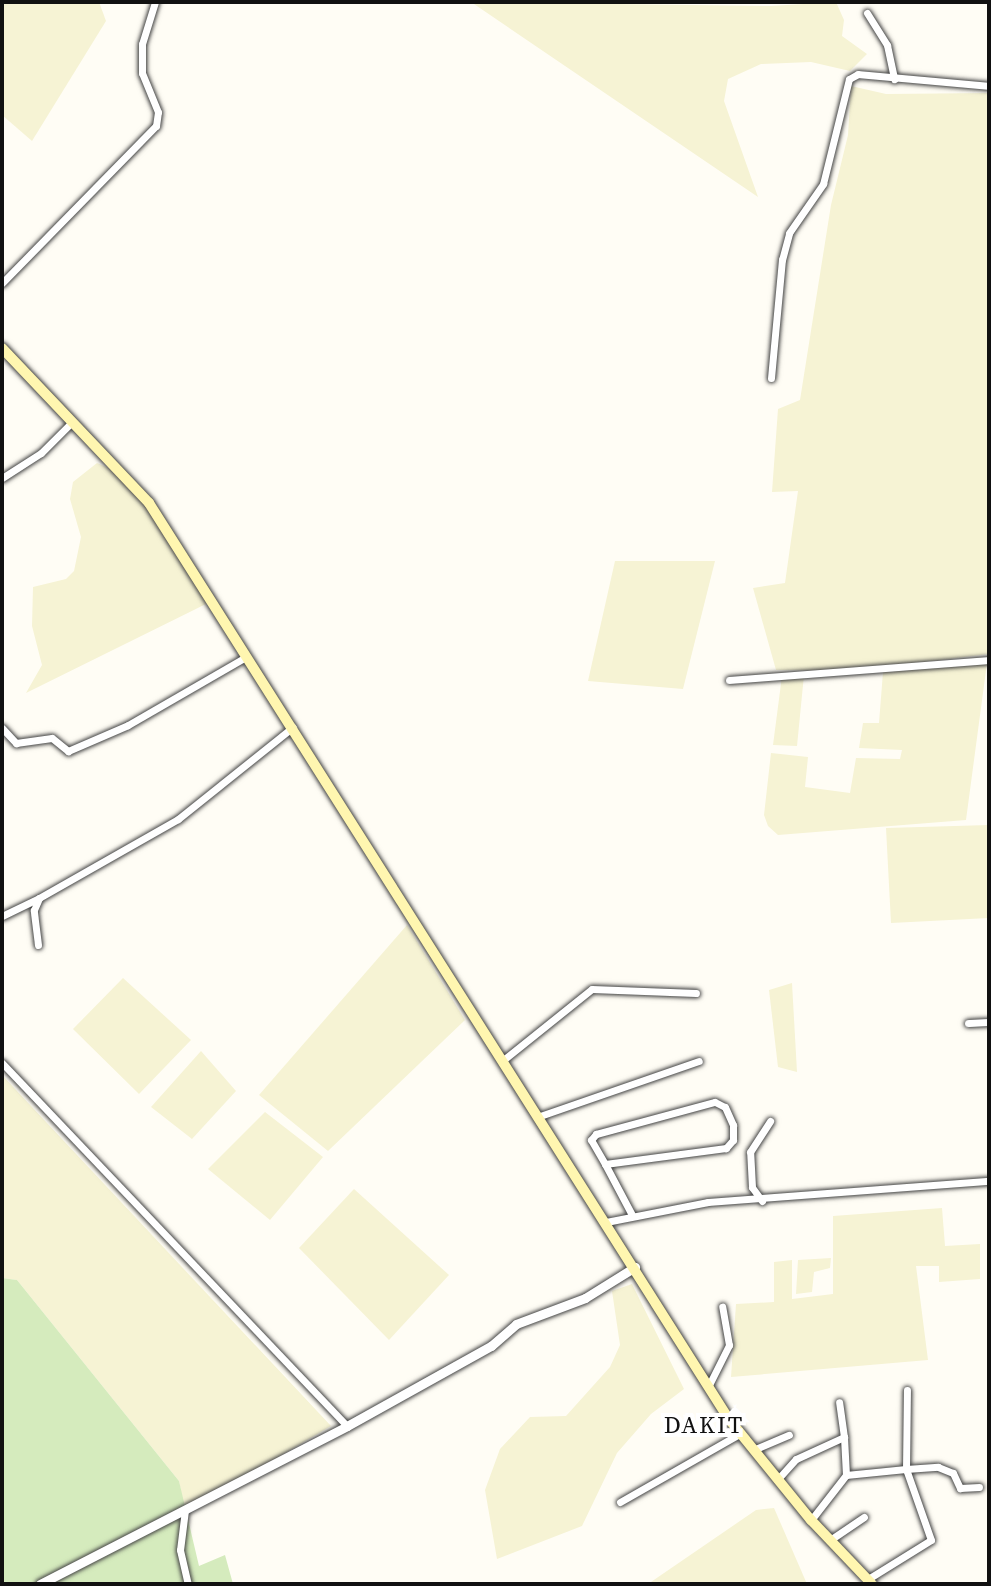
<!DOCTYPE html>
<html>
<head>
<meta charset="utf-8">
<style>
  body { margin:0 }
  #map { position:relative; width:991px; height:1586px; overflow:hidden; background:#fffdf5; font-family:"Source Serif 4",serif }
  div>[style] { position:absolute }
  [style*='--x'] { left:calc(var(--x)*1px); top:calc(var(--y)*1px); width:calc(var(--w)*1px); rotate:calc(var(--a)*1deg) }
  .farmland>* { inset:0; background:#f6f3d4 }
  .green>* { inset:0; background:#d5ebbd }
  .roads { filter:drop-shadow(0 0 2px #444) drop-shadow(0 0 2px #444) }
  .minor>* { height:7px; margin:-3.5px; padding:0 3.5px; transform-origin:3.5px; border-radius:3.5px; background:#fff }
  .tertiary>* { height:9px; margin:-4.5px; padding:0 4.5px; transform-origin:4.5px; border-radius:4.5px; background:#fff }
  .secondary>* { height:10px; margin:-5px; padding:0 5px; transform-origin:5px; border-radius:5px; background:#fff6b0 }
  span { translate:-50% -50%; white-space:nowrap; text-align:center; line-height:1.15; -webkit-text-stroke:8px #fff; paint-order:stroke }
  .quarter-label { font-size:24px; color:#111; letter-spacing:2px }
  .frame { position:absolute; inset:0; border:4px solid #111; pointer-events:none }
</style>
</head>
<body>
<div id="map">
  <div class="farmland">
    <i style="clip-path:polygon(2px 2px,99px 2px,106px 21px,32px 141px,2px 115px)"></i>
    <i style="clip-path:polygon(471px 2px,771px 6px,836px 2px,844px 20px,842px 36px,867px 54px,850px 71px,811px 62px,761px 64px,728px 79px,724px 101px,758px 197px)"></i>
    <i style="clip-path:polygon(851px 86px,886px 94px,989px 93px,989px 654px,851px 671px,776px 670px,753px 588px,785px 583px,798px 491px,772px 492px,778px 409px,800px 400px,831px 205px,848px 135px)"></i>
    <i style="clip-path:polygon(97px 463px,113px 470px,153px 514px,210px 602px,26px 693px,42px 665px,32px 626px,33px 587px,66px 579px,74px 571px,81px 537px,70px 499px,73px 482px)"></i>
    <i style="clip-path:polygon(615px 561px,715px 561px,683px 689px,588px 681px)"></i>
    <i style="clip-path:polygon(987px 663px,966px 820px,778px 835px,768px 826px,764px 815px,771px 753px,808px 757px,805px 787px,850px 793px,856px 758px,900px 759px,902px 750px,859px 748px,863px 723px,879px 723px,883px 672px)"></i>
    <i style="clip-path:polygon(804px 675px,797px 746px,773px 745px,782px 676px)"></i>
    <i style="clip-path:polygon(989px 825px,989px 918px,891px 923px,886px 828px)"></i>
    <i style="clip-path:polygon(407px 925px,465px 1020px,328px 1151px,259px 1095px)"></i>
    <i style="clip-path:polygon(123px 978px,191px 1040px,139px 1094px,73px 1029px)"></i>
    <i style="clip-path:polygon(792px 983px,797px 1072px,778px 1067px,769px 990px)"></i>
    <i style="clip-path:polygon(201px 1051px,236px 1091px,192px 1139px,151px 1107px)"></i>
    <i style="clip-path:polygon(2px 1075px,331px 1426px,185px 1512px,179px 1481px,17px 1280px,2px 1278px)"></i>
    <i style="clip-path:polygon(265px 1112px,323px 1157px,270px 1220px,208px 1169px)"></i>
    <i style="clip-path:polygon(354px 1189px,449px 1275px,389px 1340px,299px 1248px)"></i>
    <i style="clip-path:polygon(942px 1208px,945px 1246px,980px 1244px,980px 1279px,939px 1282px,939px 1266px,916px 1266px,928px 1360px,731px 1377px,736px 1304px,774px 1302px,774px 1262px,792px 1260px,792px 1299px,833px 1294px,833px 1216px)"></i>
    <i style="clip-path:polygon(831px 1258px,830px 1268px,814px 1272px,812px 1292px,796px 1294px,798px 1260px)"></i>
    <i style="clip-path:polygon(632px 1284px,684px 1389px,651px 1414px,617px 1453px,582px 1526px,497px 1559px,485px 1490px,500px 1449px,530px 1417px,566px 1416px,610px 1367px,620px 1345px,612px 1291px)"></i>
    <i style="clip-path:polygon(774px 1508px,807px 1584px,648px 1584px,756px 1510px)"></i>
  </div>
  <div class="green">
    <i style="clip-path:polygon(2px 1278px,17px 1280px,179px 1481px,199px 1566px,225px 1555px,233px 1584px,2px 1584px)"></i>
  </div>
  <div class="roads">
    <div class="minor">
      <i style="--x:867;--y:13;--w:38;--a:58"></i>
      <i style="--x:887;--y:45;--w:35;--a:78"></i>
      <i style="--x:2;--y:283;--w:220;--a:-45.6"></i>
      <i style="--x:156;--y:126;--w:14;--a:-82"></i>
      <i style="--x:158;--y:112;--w:42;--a:-112.3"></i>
      <i style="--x:142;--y:73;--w:29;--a:-90"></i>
      <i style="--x:142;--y:44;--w:44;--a:-72.8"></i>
      <i style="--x:771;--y:378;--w:119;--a:-84.7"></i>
      <i style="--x:782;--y:260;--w:28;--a:-75"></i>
      <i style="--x:789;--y:233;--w:60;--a:-55.2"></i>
      <i style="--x:823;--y:184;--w:108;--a:-76.1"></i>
      <i style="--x:849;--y:79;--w:10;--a:-29"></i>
      <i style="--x:858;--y:74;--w:132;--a:5.2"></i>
      <i style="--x:2;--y:478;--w:46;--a:-32.7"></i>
      <i style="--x:41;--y:453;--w:44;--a:-45"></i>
      <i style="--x:729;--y:680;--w:261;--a:-4.4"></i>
      <i style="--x:2;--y:728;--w:21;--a:47"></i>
      <i style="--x:16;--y:743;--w:36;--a:-8"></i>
      <i style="--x:52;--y:738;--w:21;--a:39"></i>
      <i style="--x:68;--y:751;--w:65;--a:-23.4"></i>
      <i style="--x:128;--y:725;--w:136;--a:-30"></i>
      <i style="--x:2;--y:916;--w:41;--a:-25.9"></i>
      <i style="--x:38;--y:945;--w:35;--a:-97"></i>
      <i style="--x:34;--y:910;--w:13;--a:-67"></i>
      <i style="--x:39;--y:898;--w:160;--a:-29.6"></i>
      <i style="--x:178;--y:819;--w:147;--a:-38.7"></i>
      <i style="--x:968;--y:1023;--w:21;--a:-3"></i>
      <i style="--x:502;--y:1061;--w:115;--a:-38.7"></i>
      <i style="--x:592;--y:989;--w:104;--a:2.2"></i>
      <i style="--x:2;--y:1063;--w:501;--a:46.46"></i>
      <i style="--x:715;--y:1102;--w:11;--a:27"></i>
      <i style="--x:725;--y:1107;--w:20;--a:66"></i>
      <i style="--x:733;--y:1125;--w:15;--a:90"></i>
      <i style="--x:733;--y:1140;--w:11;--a:131"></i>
      <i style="--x:726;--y:1148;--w:122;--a:172.5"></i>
      <i style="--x:605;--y:1164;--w:28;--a:-120"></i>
      <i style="--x:591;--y:1140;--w:8;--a:-50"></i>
      <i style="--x:596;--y:1134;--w:123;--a:-15.1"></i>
      <i style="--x:540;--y:1116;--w:168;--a:-19.1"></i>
      <i style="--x:605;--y:1164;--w:58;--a:62.1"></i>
      <i style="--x:762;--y:1201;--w:17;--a:-126"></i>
      <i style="--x:752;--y:1187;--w:35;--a:-93"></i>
      <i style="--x:750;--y:1152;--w:37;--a:-57"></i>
      <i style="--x:606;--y:1222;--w:104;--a:-11.1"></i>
      <i style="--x:708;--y:1202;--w:282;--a:-4.3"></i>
      <i style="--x:708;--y:1387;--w:47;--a:-63.4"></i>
      <i style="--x:729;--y:1345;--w:39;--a:-100"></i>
      <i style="--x:844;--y:1437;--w:38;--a:87"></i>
      <i style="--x:753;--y:1450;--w:39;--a:-23"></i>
      <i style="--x:777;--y:1480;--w:28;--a:-48"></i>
      <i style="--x:796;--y:1459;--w:53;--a:-24.6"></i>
      <i style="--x:844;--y:1437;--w:35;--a:-98"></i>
      <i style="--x:620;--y:1502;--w:139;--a:-29.7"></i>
      <i style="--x:185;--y:1510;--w:40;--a:97.1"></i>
      <i style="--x:180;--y:1550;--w:35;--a:77"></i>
      <i style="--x:811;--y:1520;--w:57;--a:-52.1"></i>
      <i style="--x:846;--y:1475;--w:60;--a:-5.7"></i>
      <i style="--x:906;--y:1469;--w:79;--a:-89.3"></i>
      <i style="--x:830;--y:1540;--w:41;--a:-34.1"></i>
      <i style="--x:868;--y:1579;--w:74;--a:-31.8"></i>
      <i style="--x:931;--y:1540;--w:75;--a:-109.4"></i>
      <i style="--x:906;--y:1469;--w:32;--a:-4"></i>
      <i style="--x:938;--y:1467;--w:16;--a:22"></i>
      <i style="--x:953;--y:1473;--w:17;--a:65"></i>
      <i style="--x:960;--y:1488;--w:19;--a:-3"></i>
    </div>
    <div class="tertiary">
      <i style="--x:40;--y:1584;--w:345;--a:-27.2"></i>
      <i style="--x:347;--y:1426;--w:165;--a:-29.1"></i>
      <i style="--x:491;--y:1346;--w:33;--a:-41"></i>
      <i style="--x:516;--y:1324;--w:74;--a:-20.6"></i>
      <i style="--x:585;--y:1298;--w:59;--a:-31.8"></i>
    </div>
    <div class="secondary">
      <i style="--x:2;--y:348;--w:214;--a:46.5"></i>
      <i style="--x:149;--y:503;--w:1083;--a:57.67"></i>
      <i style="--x:728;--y:1418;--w:132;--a:50.9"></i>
      <i style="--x:811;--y:1520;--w:88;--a:46.4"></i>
    </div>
  </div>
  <div class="quarter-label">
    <span style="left:704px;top:1425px">DAKIT</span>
  </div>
  <div class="frame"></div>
</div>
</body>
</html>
